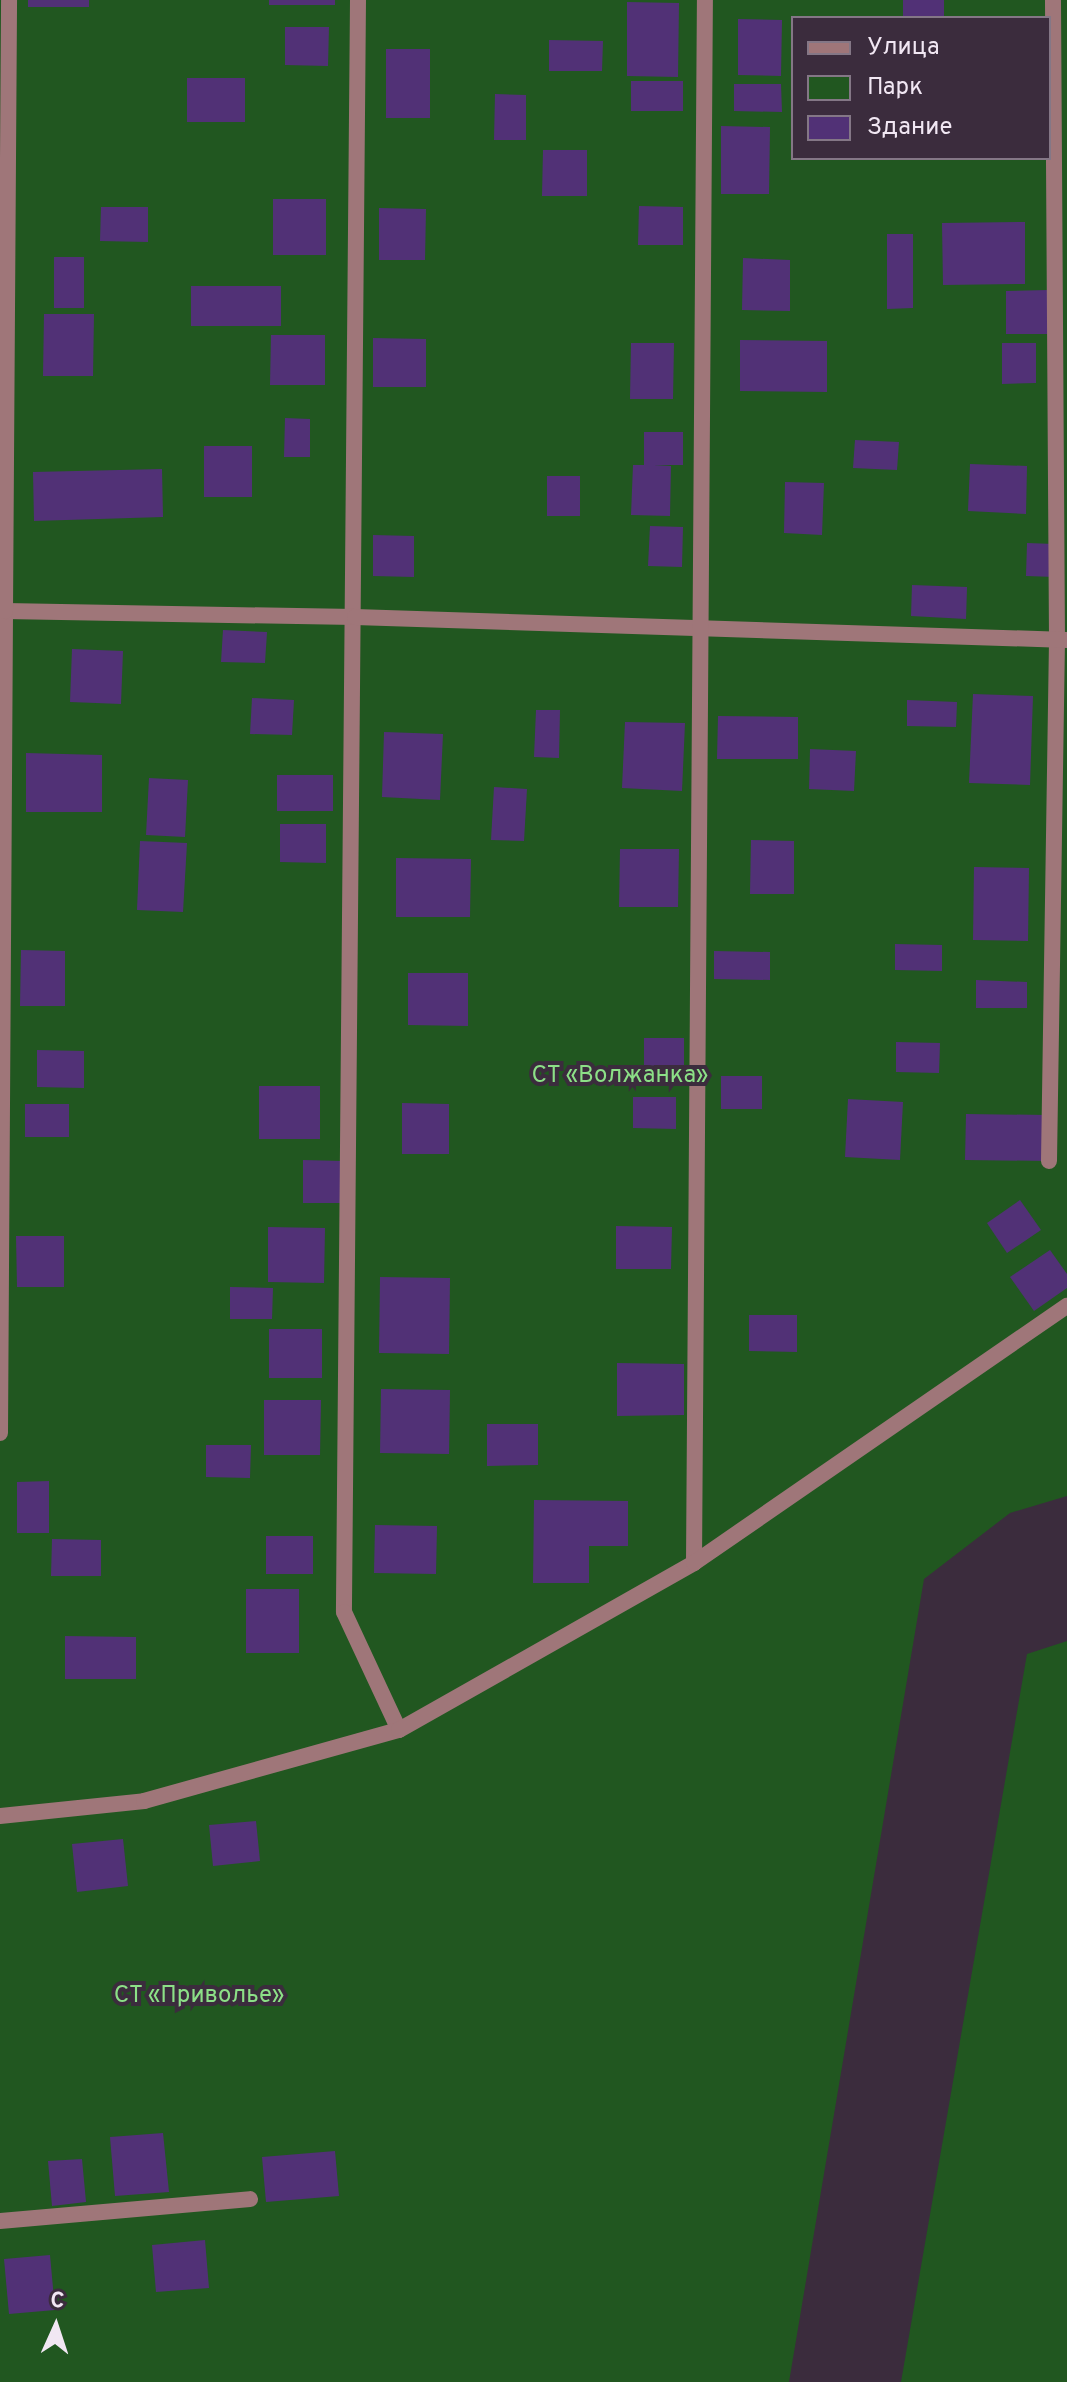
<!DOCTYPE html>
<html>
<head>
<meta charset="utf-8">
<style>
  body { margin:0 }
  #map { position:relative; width:1067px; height:2382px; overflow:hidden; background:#3b2c3d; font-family:Overpass,sans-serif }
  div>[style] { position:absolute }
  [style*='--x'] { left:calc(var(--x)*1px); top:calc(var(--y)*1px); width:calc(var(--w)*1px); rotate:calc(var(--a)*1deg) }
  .green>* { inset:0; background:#215720 }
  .building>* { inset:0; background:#513176 }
  .service>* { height:16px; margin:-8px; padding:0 8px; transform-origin:8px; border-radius:8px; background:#9f7679 }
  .minor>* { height:16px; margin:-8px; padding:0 8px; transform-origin:8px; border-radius:8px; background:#9f7679 }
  span { translate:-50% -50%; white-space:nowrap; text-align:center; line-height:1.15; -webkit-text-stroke:8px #3b2c3d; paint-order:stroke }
  .park-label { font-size:24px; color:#8ce087 }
  .legend { position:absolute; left:791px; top:16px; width:260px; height:144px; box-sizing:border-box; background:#3b2c3d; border:2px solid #847786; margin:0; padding:10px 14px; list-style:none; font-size:24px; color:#f1e7f3 }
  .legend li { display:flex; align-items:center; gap:16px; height:40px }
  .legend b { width:40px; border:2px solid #847786 }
  .north { position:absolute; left:16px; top:2286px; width:80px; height:80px; -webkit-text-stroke:6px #3b2c3d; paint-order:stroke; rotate:3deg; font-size:22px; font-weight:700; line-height:32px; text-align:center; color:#f1e7f3 }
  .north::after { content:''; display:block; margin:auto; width:28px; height:36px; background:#f1e7f3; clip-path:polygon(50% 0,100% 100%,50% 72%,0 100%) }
</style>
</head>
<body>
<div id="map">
  <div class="green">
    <i style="clip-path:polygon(evenodd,0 0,1067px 0,1067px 1496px,1010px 1513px,924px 1579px,789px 2382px,0 2382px,0 0,793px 18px,1049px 18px,1049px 158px,793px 158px,793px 18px)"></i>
    <i style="clip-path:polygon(1067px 1641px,1067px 2382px,901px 2382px,1027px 1654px)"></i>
  </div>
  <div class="building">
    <i style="clip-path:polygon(28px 0,89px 0,89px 7px,28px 7px)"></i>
    <i style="clip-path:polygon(269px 0,335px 0,335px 5px,269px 5px)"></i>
    <i style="clip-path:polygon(903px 0,944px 0,944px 17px,903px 18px)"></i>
    <i style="clip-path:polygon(627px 2px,679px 3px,678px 77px,627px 76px)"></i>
    <i style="clip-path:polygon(738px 19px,782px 20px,781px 76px,738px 75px)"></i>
    <i style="clip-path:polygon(285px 27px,329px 27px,328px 66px,285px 65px)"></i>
    <i style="clip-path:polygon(549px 40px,603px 41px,602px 71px,549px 71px)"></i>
    <i style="clip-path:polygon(386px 49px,430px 49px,430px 118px,386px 118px)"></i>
    <i style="clip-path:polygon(187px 78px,245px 78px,245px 122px,187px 122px)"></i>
    <i style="clip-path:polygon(631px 81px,683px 81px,683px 111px,631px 111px)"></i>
    <i style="clip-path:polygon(734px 84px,781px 84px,782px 112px,734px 111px)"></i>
    <i style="clip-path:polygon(495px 94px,526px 95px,526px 140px,494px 140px)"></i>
    <i style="clip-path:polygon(721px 126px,770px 127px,769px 194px,721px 194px)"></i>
    <i style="clip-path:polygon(543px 150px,587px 150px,587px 196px,542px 196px)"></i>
    <i style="clip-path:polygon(273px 199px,326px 199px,326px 255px,273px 255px)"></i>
    <i style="clip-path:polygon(639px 206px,683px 207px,683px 245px,638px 245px)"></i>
    <i style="clip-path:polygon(101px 207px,148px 207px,148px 242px,100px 241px)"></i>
    <i style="clip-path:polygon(379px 208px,426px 209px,425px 260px,379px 260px)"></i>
    <i style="clip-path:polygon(1025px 222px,1025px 284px,943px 285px,942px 223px)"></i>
    <i style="clip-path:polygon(887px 234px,913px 234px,913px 308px,887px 309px)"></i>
    <i style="clip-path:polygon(54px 257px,84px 257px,84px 308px,54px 308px)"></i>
    <i style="clip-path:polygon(743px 258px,790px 260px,790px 311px,742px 310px)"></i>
    <i style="clip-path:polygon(191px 286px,281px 286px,281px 326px,191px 326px)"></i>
    <i style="clip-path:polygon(1048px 290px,1048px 334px,1006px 334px,1006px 291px)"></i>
    <i style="clip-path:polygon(44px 314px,94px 314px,93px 376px,43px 376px)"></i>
    <i style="clip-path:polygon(271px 335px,325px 335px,325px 385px,270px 385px)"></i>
    <i style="clip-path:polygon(373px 338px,426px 339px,426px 387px,373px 387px)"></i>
    <i style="clip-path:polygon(740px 340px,827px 341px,827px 392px,740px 391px)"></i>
    <i style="clip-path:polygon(631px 343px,674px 343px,673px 399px,630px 399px)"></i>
    <i style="clip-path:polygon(1002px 343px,1036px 343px,1036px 383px,1002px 384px)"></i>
    <i style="clip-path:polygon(285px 418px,310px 419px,310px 457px,284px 457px)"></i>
    <i style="clip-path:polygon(644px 432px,683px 432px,683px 465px,654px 465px,671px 466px,670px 516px,631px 515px,633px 465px,644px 465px)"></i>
    <i style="clip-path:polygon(855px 440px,899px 442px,897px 470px,853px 468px)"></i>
    <i style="clip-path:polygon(204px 446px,252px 446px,252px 497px,204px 497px)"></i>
    <i style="clip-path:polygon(970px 464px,1027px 466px,1026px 514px,968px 511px)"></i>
    <i style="clip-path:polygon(162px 469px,163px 517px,34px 521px,33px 472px)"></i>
    <i style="clip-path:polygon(547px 476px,580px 476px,580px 516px,547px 516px)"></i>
    <i style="clip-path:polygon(785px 482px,824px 483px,822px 535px,784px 533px)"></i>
    <i style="clip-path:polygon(650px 526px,683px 527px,682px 567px,648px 566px)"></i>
    <i style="clip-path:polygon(373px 535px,414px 536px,414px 577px,373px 576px)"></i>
    <i style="clip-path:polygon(1027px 543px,1055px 544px,1055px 577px,1026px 576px)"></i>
    <i style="clip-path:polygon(912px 585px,967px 587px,966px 619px,911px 616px)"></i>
    <i style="clip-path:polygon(223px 630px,267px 632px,265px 663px,221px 662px)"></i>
    <i style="clip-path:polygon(72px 649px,123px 651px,121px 704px,70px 702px)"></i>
    <i style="clip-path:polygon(973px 694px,1033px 696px,1030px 785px,969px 783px)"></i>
    <i style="clip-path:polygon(252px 698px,294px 700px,292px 735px,250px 734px)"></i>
    <i style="clip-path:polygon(907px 700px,957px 702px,956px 727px,907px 726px)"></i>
    <i style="clip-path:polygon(536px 710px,560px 710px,559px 758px,534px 757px)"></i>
    <i style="clip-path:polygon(718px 716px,798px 717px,798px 759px,717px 759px)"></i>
    <i style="clip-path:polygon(625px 722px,685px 723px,682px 791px,622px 788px)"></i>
    <i style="clip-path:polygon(384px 732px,443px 734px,440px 800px,382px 797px)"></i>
    <i style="clip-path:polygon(810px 749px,856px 751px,854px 791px,809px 789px)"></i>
    <i style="clip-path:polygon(26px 753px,102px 755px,102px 812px,26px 812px)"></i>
    <i style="clip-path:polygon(277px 775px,333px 775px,333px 811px,277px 811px)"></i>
    <i style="clip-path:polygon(149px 778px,188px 780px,185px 837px,146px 835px)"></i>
    <i style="clip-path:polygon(494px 787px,527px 789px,524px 841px,491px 840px)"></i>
    <i style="clip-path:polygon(280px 824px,326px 824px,326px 863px,280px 862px)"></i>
    <i style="clip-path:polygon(751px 840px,794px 841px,794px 894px,750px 894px)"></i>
    <i style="clip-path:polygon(140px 841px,187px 843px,183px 912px,137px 910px)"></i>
    <i style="clip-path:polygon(620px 849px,679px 849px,678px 907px,619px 907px)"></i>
    <i style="clip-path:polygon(396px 858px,471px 859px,470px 917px,396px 917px)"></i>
    <i style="clip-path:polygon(974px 867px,1029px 868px,1028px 941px,973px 940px)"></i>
    <i style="clip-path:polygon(895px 944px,942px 945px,942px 971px,895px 970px)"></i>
    <i style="clip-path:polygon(21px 950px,65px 951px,65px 1006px,20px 1006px)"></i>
    <i style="clip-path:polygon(714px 951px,770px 952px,770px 980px,714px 979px)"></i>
    <i style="clip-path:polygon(408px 973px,468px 973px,468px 1026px,408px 1025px)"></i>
    <i style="clip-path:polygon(976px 980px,1027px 982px,1027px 1008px,976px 1008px)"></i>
    <i style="clip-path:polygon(644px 1038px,684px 1038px,684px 1071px,644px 1071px)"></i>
    <i style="clip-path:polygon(896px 1042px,940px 1043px,939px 1073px,896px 1072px)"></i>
    <i style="clip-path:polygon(37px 1050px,84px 1051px,84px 1088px,37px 1087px)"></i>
    <i style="clip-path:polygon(721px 1076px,762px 1076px,762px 1109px,721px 1109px)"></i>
    <i style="clip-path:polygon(259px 1086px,320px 1086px,320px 1139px,259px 1139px)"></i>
    <i style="clip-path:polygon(633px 1097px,676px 1097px,676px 1129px,633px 1128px)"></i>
    <i style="clip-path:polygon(848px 1099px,903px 1102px,900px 1160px,845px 1157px)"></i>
    <i style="clip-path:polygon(402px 1103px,449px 1104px,449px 1154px,402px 1154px)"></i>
    <i style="clip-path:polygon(25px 1104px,69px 1104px,69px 1137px,25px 1137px)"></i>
    <i style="clip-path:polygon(966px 1114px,1047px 1115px,1047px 1161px,965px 1160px)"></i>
    <i style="clip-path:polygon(303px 1160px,342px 1161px,341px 1203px,303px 1203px)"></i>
    <i style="clip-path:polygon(1020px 1200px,1041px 1230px,1007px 1253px,987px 1223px)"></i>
    <i style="clip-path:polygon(616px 1226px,672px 1227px,671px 1269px,616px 1269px)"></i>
    <i style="clip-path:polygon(268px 1227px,325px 1228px,324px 1283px,268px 1282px)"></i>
    <i style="clip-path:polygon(16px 1236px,64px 1236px,64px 1287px,17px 1287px)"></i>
    <i style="clip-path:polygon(1050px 1250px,1067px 1274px,1067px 1288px,1034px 1311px,1010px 1277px)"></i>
    <i style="clip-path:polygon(380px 1277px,450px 1278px,449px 1354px,379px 1353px)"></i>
    <i style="clip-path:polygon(230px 1287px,273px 1288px,272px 1319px,230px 1319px)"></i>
    <i style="clip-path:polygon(749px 1315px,797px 1315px,797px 1352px,749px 1351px)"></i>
    <i style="clip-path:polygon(269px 1329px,322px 1329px,322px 1378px,269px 1378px)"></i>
    <i style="clip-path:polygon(617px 1363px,684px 1364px,684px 1415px,617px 1416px)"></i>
    <i style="clip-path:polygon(381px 1389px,450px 1390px,449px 1454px,380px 1453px)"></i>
    <i style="clip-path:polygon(264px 1400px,321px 1400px,320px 1455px,264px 1455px)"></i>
    <i style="clip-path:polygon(487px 1424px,538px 1424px,538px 1465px,487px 1466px)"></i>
    <i style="clip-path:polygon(206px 1445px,251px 1445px,250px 1478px,206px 1477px)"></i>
    <i style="clip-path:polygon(49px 1481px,49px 1533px,17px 1533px,17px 1482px)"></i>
    <i style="clip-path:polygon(534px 1500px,628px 1501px,628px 1546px,589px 1546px,589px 1583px,533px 1583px)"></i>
    <i style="clip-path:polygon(375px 1525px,437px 1526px,436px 1574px,374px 1573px)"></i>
    <i style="clip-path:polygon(266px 1536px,313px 1536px,313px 1574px,266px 1574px)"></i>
    <i style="clip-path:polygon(52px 1539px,101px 1540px,101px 1576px,51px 1576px)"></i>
    <i style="clip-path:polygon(246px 1589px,299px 1589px,299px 1653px,246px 1653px)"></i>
    <i style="clip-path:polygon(65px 1636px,136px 1637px,136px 1679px,65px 1679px)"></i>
    <i style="clip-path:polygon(256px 1821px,260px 1861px,213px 1866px,209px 1825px)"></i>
    <i style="clip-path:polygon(123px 1839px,128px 1886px,77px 1892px,72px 1844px)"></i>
    <i style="clip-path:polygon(163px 2133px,169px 2192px,115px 2196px,110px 2137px)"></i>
    <i style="clip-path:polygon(335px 2151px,339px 2196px,266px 2202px,262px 2157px)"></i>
    <i style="clip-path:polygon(82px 2159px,86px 2202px,52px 2206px,48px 2161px)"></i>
    <i style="clip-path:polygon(205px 2240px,209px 2288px,156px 2292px,152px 2245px)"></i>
    <i style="clip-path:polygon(50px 2255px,55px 2310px,9px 2314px,4px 2259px)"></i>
  </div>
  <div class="service">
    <i style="--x:358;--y:0;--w:1612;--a:90.5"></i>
    <i style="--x:344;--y:1612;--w:130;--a:65"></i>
    <i style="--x:1049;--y:1161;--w:521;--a:-89.12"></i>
    <i style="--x:1057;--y:640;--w:640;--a:-90.36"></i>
    <i style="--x:0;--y:1433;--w:822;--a:-89.65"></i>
    <i style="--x:5;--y:611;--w:350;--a:1"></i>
    <i style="--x:355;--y:617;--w:712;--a:1.85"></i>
    <i style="--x:694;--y:1563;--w:1563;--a:-89.6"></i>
    <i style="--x:0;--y:2221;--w:251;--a:-5"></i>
  </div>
  <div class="minor">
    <i style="--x:0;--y:611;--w:5;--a:0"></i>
    <i style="--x:5;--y:611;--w:611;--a:-89.62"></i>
    <i style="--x:0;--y:1816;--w:145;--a:-5.9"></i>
    <i style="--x:144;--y:1801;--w:265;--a:-15.6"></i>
    <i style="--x:399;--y:1730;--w:339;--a:-29.5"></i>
    <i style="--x:694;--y:1563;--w:453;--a:-34.6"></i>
  </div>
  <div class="park-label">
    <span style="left:620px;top:1077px">СТ «Волжанка»</span>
    <span style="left:199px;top:1997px">СТ «Приволье»</span>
  </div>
  <ul class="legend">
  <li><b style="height:10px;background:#9f7679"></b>Улица</li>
  <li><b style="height:22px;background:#215720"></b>Парк</li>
  <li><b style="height:22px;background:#513176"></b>Здание</li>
  </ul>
  <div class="north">С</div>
</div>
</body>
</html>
